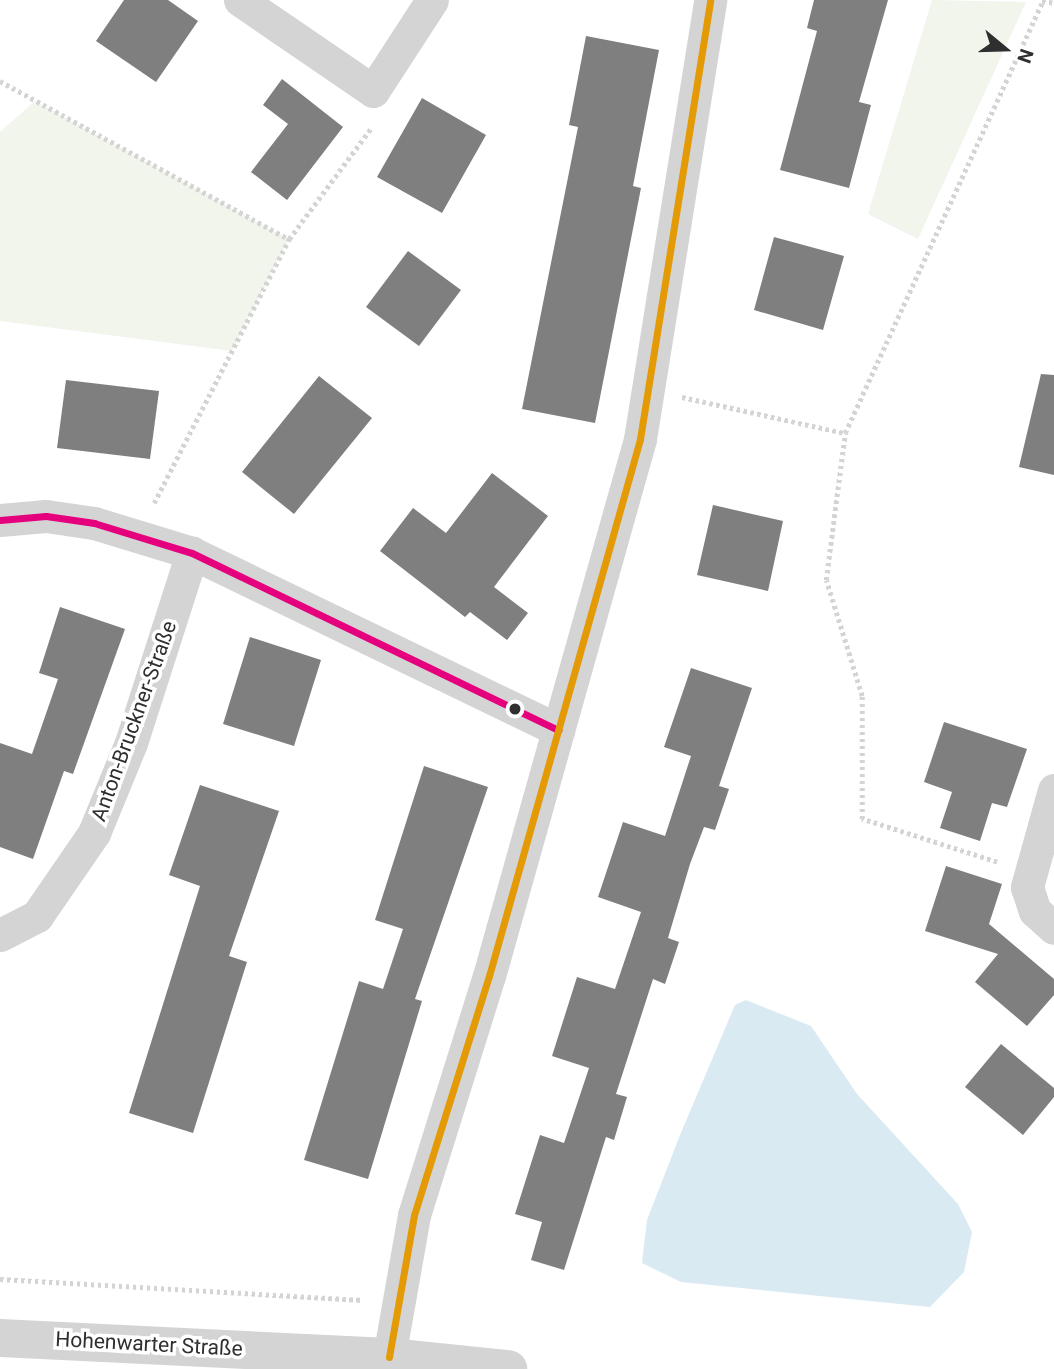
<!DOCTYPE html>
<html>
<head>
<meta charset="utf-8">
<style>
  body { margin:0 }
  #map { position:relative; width:1054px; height:1369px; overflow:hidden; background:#fff; font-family:Roboto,sans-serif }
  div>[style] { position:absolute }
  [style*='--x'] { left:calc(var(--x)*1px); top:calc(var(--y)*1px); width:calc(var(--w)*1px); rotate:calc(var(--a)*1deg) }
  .green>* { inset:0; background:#f1f5ec }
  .water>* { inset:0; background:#d9eaf2 }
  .building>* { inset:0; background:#7f7f7f }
  .path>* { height:4.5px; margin-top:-2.25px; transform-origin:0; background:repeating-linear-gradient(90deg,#d4d4d4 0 3.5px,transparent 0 7px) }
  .minor>* { height:33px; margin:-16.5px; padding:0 16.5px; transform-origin:16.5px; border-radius:16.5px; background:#d4d4d4 }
  .tertiary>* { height:38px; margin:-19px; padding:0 19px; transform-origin:19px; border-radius:19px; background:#d4d4d4 }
  .bus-1>* { height:7px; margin:-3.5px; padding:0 3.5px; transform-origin:3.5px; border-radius:3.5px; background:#e5007d }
  .bus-2>* { height:7px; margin:-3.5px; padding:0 3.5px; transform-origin:3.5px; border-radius:3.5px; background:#e39a05 }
  .dots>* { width:19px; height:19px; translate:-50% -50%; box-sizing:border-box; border:4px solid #fff; border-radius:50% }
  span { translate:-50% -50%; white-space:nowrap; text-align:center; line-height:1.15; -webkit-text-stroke:7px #fff; paint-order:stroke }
  .street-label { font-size:21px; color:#2f2f2f }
  .north { position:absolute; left:970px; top:14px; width:70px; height:70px; -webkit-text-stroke:5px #fff; paint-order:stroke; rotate:109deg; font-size:19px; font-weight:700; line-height:28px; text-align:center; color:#2f2f2f }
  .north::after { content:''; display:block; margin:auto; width:24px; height:32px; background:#2f2f2f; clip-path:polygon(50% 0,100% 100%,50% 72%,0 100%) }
</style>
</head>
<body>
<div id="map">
  <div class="green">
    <i style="clip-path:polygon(932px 0,1026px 2px,918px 239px,868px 214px)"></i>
    <i style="clip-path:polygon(35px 101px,289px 239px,232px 351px,0 321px,0 132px)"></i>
  </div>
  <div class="water">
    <i style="clip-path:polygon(746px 1000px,811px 1026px,857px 1094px,958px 1204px,972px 1232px,964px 1272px,930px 1307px,681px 1282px,642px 1263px,647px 1220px,680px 1135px,735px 1005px)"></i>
  </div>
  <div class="building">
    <i style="clip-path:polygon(124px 0,168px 0,198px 21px,156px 82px,96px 41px)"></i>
    <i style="clip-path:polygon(814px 0,888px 0,859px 102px,871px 105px,849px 188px,780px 170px,817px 31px,807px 28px)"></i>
    <i style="clip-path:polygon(586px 36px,659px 50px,633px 186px,641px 188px,595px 423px,522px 409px,578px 127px,569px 125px)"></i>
    <i style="clip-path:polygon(282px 79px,343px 127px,287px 200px,251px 172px,288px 124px,263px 105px)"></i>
    <i style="clip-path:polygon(422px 98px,486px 135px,442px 213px,377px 177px)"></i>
    <i style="clip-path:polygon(774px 237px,844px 256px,823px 330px,754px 310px)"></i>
    <i style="clip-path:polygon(408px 251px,461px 290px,419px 346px,366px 307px)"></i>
    <i style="clip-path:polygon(1041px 374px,1054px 375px,1054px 475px,1019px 467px)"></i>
    <i style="clip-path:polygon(319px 376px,372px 418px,294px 514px,242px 472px)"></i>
    <i style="clip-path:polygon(66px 380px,159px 391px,150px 459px,57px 448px)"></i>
    <i style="clip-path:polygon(492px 473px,548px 516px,494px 587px,528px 613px,507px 640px,470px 612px,465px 617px,380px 551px,413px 508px,446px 533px)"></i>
    <i style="clip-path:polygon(713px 505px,783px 521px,768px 591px,697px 575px)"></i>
    <i style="clip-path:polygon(60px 607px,125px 629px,73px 774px,64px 771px,33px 859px,0 847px,0 743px,32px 754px,58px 679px,39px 673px)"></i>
    <i style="clip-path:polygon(250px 637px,321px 660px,294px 746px,223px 724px)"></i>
    <i style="clip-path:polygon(691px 668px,752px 688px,719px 786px,729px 789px,715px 830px,704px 827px,690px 864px,668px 938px,679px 942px,665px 984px,653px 979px,616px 1094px,627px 1097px,614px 1140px,606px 1137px,564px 1270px,531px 1260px,542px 1222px,515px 1214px,540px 1135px,564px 1143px,589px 1068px,552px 1056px,577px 977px,615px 989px,641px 912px,598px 897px,623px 822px,665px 836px,691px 756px,664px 747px)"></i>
    <i style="clip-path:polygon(944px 722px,1027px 749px,1007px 807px,992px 803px,980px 841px,940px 828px,952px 792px,924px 782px)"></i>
    <i style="clip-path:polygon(424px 766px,488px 787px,415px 999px,422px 1001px,368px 1179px,304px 1160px,359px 981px,383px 989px,403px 929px,375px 920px)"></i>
    <i style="clip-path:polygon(200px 785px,279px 811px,229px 956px,247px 962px,193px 1133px,129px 1113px,200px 886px,169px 875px)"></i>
    <i style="clip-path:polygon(946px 866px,1002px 884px,989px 924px,1054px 979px,1054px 995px,1027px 1026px,975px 982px,998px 954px,925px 931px)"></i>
    <i style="clip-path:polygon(1001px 1044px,1054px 1088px,1054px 1097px,1023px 1135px,965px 1087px)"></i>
  </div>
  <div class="path">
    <i style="--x:1042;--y:1;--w:12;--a:9"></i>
    <i style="--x:0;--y:81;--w:329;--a:28.7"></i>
    <i style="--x:682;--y:397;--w:167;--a:12.5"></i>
    <i style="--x:154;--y:503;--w:297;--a:-62.9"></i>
    <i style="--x:289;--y:239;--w:139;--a:-53.5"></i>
    <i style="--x:997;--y:862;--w:142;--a:-162.3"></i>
    <i style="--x:862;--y:819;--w:123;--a:-90"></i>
    <i style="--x:862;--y:696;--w:121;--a:-107.2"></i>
    <i style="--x:826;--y:580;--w:148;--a:-82.6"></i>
    <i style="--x:845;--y:433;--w:476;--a:-65.4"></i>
    <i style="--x:0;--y:1279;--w:363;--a:3.3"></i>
  </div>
  <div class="minor">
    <i style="--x:240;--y:0;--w:161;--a:34.4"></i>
    <i style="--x:373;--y:91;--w:108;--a:-57"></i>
    <i style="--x:0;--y:520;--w:46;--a:-5"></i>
    <i style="--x:46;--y:516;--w:49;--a:8.3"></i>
    <i style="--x:94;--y:523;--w:102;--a:17"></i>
    <i style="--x:192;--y:553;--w:407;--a:25.8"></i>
    <i style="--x:1054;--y:790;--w:101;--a:105.6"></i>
    <i style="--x:1027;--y:887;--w:25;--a:72"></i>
    <i style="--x:1035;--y:911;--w:25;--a:42"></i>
    <i style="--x:0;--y:935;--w:42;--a:-27.2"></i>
    <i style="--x:37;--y:916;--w:101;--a:-55.5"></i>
    <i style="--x:94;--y:833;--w:97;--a:-67.7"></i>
    <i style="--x:131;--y:743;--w:200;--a:-72.2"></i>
    <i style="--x:389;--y:1357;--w:144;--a:-80"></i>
    <i style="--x:414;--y:1215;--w:250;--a:-72.6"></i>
    <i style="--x:489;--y:976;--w:558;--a:-74.29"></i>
    <i style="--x:640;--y:439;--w:445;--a:-80.9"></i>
  </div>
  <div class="tertiary">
    <i style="--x:0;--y:1338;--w:389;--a:2.8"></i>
    <i style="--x:389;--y:1357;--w:120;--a:5.8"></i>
  </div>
  <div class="bus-1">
    <i style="--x:0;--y:520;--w:46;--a:-5"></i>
    <i style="--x:46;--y:516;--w:49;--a:8.3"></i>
    <i style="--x:94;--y:523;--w:102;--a:17"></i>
    <i style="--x:192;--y:553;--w:407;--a:25.8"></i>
  </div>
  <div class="bus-2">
    <i style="--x:389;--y:1357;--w:144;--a:-80"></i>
    <i style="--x:414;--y:1215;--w:250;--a:-72.6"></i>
    <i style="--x:489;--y:976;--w:558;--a:-74.29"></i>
    <i style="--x:640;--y:439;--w:445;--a:-80.9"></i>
  </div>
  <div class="dots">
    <i style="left:515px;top:709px;background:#2f2f2f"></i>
  </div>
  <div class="street-label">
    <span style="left:134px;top:721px;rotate:-70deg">Anton-Bruckner-Straße</span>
    <span style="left:149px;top:1344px;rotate:3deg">Hohenwarter Straße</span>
  </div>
  <div class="north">N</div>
</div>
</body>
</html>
